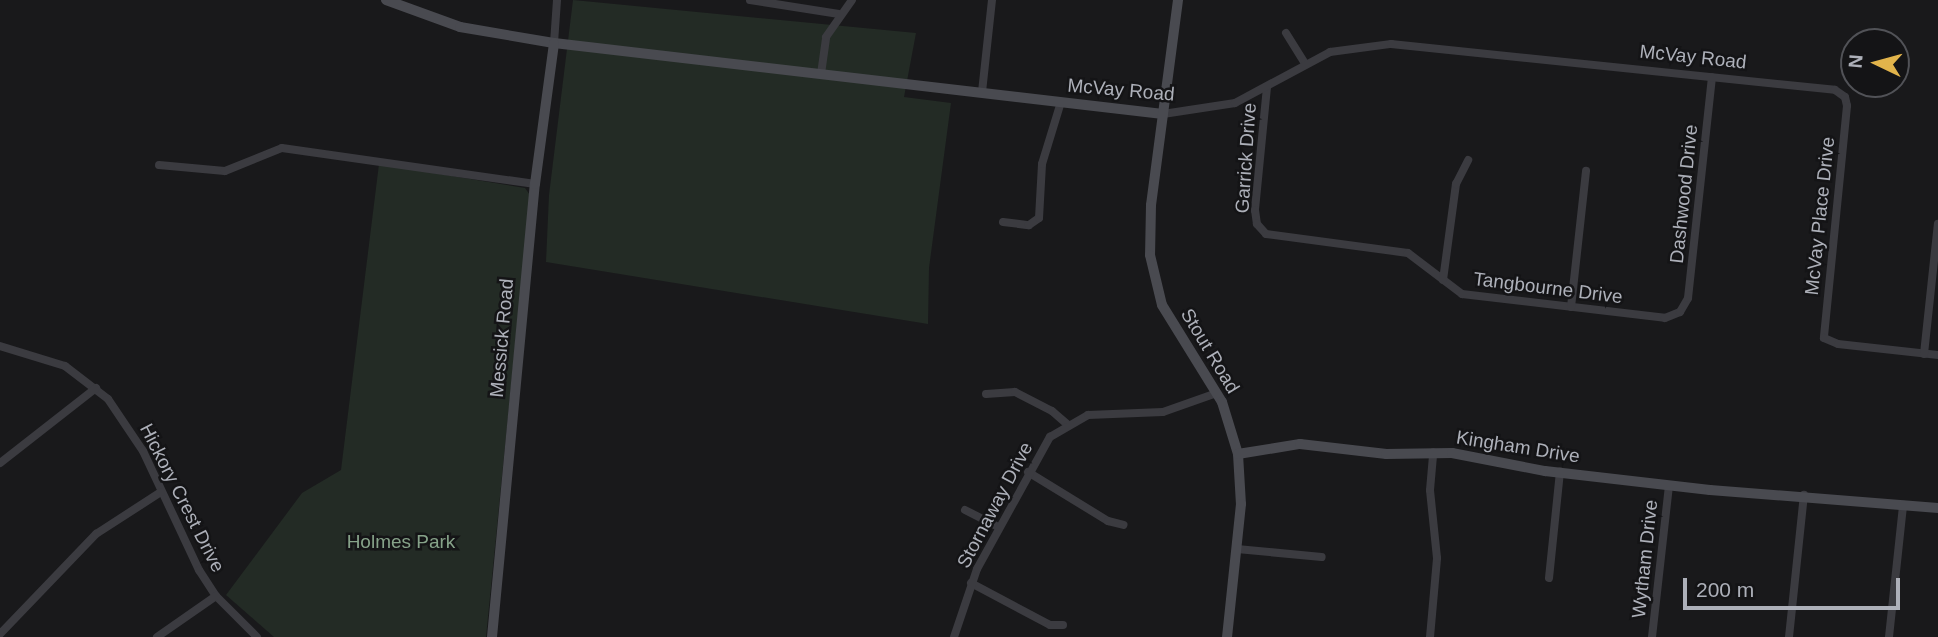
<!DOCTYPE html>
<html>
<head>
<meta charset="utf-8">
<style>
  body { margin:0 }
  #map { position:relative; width:1938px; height:637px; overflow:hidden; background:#19191b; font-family:Arial,sans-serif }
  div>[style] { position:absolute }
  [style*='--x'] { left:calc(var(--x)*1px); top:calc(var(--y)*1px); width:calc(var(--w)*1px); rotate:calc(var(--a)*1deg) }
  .green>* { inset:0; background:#232b25 }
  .street>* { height:8px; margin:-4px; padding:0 4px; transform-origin:4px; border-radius:4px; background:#3b3b40 }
  .secondary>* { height:10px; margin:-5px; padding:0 5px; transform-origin:5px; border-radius:5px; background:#494a50 }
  span { translate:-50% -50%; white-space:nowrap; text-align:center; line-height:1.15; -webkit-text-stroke:5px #141416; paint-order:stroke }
  .street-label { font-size:19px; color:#adb0b9 }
  .park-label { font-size:19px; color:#86a289 }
  .north { position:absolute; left:1840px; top:28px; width:70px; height:70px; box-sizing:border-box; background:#141416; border:2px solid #515257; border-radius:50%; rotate:275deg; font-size:19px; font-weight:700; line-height:28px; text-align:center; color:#adb0b9 }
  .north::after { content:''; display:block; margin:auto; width:24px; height:32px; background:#e2b44b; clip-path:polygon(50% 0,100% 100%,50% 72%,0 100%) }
  .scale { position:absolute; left:1683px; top:578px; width:217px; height:32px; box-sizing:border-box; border:4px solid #adb0b9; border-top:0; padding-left:9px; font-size:21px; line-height:24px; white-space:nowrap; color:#adb0b9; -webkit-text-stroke:5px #141416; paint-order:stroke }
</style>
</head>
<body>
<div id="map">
  <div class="green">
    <i style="clip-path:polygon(573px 0,916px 33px,904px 97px,951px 103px,929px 268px,928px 324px,546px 262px,549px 195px)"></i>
    <i style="clip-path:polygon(379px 164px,525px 188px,530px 195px,486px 637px,274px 637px,226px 595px,302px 493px,341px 470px)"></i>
  </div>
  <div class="street">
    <i style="--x:750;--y:0;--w:90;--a:8.9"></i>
    <i style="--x:1286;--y:33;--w:36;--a:58"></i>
    <i style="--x:554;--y:43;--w:43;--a:-86"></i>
    <i style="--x:821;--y:74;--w:37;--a:-82"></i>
    <i style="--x:826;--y:37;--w:45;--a:-54.9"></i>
    <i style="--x:1267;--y:87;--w:124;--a:95.6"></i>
    <i style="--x:1255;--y:210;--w:14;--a:82"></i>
    <i style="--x:1257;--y:224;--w:13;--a:48"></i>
    <i style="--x:1266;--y:234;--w:143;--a:7.6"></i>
    <i style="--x:1408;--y:253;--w:68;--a:37.2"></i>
    <i style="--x:1462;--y:294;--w:204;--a:6.7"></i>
    <i style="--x:1665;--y:318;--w:16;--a:-22"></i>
    <i style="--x:1680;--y:312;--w:16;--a:-60"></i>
    <i style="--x:1688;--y:298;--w:222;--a:-83.8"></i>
    <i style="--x:982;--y:92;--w:93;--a:-83.8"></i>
    <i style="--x:1163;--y:114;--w:73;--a:-8.7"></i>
    <i style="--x:1235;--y:103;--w:108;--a:-28.2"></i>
    <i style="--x:1330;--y:52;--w:62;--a:-7.5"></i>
    <i style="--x:1391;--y:44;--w:446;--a:5.9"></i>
    <i style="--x:1835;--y:90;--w:12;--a:35"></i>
    <i style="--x:1845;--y:97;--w:9;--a:77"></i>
    <i style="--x:1847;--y:106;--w:233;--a:95.7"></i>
    <i style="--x:1824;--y:338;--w:15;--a:23"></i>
    <i style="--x:1838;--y:344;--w:101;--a:6.3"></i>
    <i style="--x:159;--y:165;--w:66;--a:5.2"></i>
    <i style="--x:225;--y:171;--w:61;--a:-22"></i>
    <i style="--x:282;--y:148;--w:256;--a:8.1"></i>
    <i style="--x:1003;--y:222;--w:26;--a:7"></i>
    <i style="--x:1029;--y:225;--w:12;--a:-35"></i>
    <i style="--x:1039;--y:218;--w:54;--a:-86.8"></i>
    <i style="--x:1042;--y:164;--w:65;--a:-73"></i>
    <i style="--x:1443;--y:280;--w:97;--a:-82.3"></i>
    <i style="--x:1456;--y:184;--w:27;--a:-63"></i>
    <i style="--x:1571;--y:307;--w:137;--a:-83.7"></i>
    <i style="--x:0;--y:346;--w:68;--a:17.1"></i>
    <i style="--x:65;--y:366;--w:54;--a:37.5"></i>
    <i style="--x:108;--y:399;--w:63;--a:56.1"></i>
    <i style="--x:143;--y:451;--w:132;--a:64.8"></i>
    <i style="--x:199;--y:570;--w:31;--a:57"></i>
    <i style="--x:216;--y:596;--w:58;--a:45"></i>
    <i style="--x:1924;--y:354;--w:131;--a:-83.9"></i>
    <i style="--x:986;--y:394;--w:29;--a:-4"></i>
    <i style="--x:1015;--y:392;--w:42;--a:27.2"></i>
    <i style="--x:1052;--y:411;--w:20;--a:41"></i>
    <i style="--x:0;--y:463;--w:122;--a:-38"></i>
    <i style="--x:1028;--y:472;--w:94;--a:31.5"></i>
    <i style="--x:1108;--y:521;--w:16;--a:14"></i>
    <i style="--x:965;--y:510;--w:38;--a:27"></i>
    <i style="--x:1237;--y:549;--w:85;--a:5.4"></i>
    <i style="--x:1549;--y:578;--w:107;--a:-84.1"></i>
    <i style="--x:971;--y:583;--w:89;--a:28"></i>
    <i style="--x:1050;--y:625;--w:13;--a:0"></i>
    <i style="--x:0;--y:634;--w:139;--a:-46.2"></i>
    <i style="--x:96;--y:534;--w:77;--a:-32.9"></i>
    <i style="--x:157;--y:637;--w:72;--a:-34.8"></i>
    <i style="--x:954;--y:637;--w:72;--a:-71.3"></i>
    <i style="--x:977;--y:569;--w:151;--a:-61.1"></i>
    <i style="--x:1050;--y:437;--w:44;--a:-30.1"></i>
    <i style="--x:1088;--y:415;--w:75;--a:-2.3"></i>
    <i style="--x:1163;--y:412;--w:57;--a:-19.4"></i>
    <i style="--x:1430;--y:637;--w:79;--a:-84.9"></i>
    <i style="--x:1437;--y:558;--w:68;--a:-95.9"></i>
    <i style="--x:1430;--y:490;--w:38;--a:-85"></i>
    <i style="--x:1652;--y:637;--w:153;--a:-83.6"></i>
    <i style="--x:1789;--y:637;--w:143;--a:-84"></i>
    <i style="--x:1889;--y:637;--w:133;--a:-83.9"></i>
  </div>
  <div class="secondary">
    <i style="--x:386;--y:0;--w:79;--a:20"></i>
    <i style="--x:460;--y:27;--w:95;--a:9.7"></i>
    <i style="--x:554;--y:43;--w:613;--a:6.65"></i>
    <i style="--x:1178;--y:0;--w:207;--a:97.5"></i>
    <i style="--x:1151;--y:205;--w:50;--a:91.1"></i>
    <i style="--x:1150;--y:255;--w:51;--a:76.5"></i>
    <i style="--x:1162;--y:305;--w:114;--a:58.3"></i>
    <i style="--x:1222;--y:402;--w:54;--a:72.9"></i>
    <i style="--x:1238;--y:454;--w:50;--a:86.6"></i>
    <i style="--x:1241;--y:504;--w:134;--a:96"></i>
    <i style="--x:1238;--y:454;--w:63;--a:-9.2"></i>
    <i style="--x:1300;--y:444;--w:87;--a:6.6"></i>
    <i style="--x:1386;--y:454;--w:66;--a:-0.9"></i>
    <i style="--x:1452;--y:453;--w:95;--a:11"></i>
    <i style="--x:1545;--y:471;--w:166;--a:6.6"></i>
    <i style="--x:1710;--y:490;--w:229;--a:4.5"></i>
    <i style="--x:492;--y:637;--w:455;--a:-84.6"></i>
    <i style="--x:535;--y:184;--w:142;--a:-82.3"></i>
  </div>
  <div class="street-label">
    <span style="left:1693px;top:57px;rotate:6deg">McVay Road</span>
    <span style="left:1121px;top:90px;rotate:5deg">McVay Road</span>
    <span style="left:1246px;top:158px;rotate:-86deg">Garrick Drive</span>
    <span style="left:1684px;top:194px;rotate:-84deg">Dashwood Drive</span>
    <span style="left:1820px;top:216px;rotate:-84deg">McVay Place Drive</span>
    <span style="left:1548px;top:288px;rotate:7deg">Tangbourne Drive</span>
    <span style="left:502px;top:338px;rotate:-85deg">Messick Road</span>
    <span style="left:1210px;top:351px;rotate:59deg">Stout Road</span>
    <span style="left:1518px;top:447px;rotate:9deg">Kingham Drive</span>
    <span style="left:182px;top:498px;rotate:63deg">Hickory Crest Drive</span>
    <span style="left:995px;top:505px;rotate:-62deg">Stornaway Drive</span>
    <span style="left:1645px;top:559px;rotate:-84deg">Wytham Drive</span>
  </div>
  <div class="park-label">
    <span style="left:401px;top:542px">Holmes Park</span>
  </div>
  <div class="north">N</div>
  <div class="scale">200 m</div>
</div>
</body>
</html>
